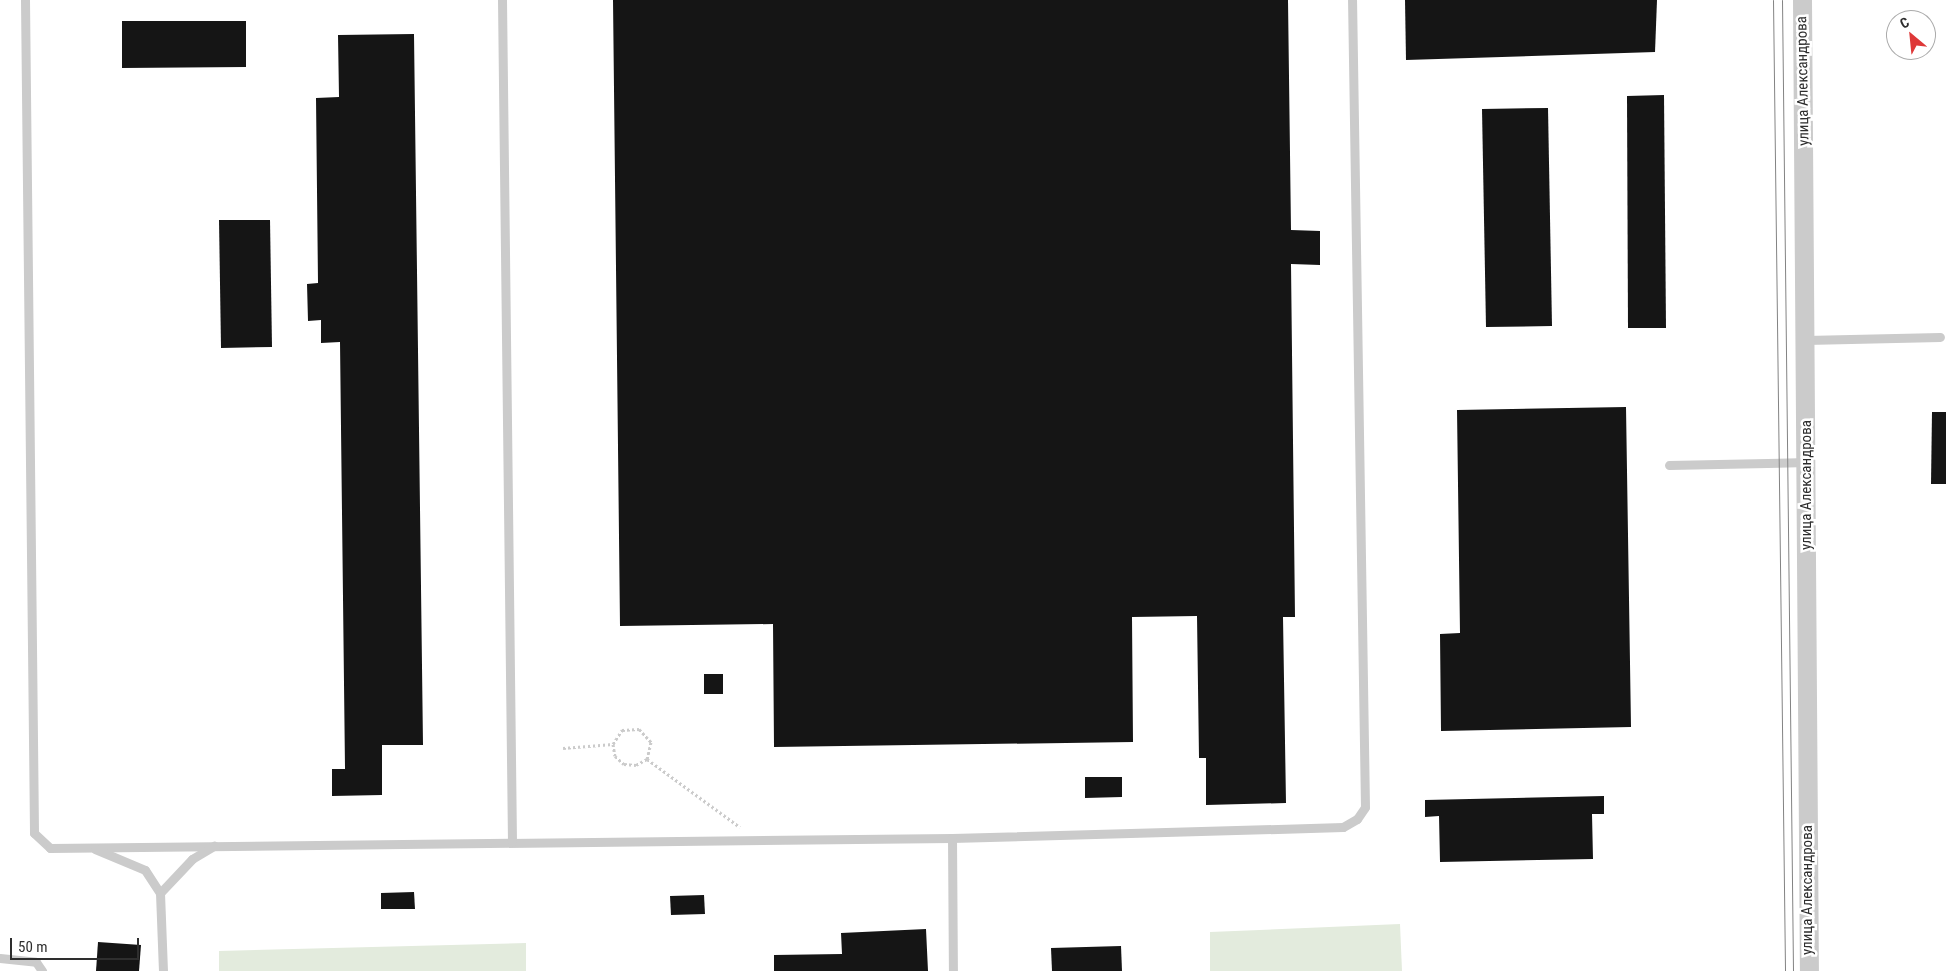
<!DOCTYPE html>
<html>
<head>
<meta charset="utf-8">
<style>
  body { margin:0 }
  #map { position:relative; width:1946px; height:971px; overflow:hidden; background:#fff; font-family:"Roboto Condensed",sans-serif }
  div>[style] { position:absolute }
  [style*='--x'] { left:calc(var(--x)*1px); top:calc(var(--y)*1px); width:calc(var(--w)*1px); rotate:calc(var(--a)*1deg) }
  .green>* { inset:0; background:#e3ebdd }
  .building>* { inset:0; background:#151515 }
  .path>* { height:3px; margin-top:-1.5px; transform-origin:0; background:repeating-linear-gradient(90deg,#cbcbcb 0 2.5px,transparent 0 5px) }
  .service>* { height:9px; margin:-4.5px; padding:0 4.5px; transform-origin:4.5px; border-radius:4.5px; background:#cbcbcb }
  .minor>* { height:19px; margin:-9.5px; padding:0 9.5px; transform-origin:9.5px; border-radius:9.5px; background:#cbcbcb }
  .tram>* { height:1px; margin:-0.5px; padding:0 0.5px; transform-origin:0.5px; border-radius:0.5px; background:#838383 }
  span { translate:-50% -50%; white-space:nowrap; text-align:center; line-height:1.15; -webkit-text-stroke:5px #fff; paint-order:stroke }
  .street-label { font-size:15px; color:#2e2e2e }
  .north { position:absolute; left:1886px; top:10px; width:50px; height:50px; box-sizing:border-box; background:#fff; border:1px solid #ababab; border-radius:50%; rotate:332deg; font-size:14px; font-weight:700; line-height:20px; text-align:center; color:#2e2e2e }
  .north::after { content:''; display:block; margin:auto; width:18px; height:22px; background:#de3838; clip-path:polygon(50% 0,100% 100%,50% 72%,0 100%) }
  .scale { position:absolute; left:10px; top:938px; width:129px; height:22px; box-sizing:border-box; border:2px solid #2e2e2e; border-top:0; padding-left:6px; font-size:15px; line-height:18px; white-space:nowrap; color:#2e2e2e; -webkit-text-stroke:4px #fff; paint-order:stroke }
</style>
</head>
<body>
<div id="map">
  <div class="green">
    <i style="clip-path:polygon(1400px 924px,1402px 971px,1210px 971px,1210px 932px)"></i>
    <i style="clip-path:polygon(526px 943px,526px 971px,219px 971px,219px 951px)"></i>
  </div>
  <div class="building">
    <i style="clip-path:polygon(613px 0,1288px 0,1291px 230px,1320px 231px,1320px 265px,1291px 264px,1295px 617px,1283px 617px,1286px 803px,1206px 805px,1206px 758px,1199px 758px,1197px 616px,1132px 617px,1133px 742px,774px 747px,773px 624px,620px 626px)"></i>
    <i style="clip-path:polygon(1405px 0,1657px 0,1655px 52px,1406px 60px)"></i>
    <i style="clip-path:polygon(122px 21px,246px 21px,246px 67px,122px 68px)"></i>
    <i style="clip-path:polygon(414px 34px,423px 745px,382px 745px,382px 795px,332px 796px,332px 769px,345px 769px,340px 342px,321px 343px,321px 320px,308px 321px,307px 284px,318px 283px,316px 98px,339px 97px,338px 35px)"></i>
    <i style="clip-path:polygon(1664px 95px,1666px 328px,1628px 328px,1627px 96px)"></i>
    <i style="clip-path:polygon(1548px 108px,1552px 326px,1486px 327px,1482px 109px)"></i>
    <i style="clip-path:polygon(219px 220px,270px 220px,272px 347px,221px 348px)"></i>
    <i style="clip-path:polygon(1626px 407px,1631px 727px,1441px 731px,1440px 634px,1460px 633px,1457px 410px)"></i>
    <i style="clip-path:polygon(1932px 412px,1946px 412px,1946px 484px,1931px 484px)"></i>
    <i style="clip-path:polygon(704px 674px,723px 674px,723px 694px,704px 694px)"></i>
    <i style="clip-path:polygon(1085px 777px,1122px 777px,1122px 797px,1085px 798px)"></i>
    <i style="clip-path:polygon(1604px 796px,1604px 814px,1592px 814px,1593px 859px,1440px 862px,1439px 816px,1425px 817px,1425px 800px)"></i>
    <i style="clip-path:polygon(414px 892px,415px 909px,381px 909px,381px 893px)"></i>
    <i style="clip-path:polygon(704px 895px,705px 914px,671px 915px,670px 896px)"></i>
    <i style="clip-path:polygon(926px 929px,928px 971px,774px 971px,774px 955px,842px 954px,841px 933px)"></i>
    <i style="clip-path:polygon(98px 942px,141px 945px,139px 971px,96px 971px)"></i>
    <i style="clip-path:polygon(1121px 946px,1122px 971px,1052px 971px,1051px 948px)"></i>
  </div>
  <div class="path">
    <i style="--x:613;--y:744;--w:12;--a:81"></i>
    <i style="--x:615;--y:756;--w:12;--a:42"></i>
    <i style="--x:624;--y:764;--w:12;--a:5"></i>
    <i style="--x:636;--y:765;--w:13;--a:-29"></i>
    <i style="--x:563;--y:748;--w:50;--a:-4.6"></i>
    <i style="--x:613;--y:744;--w:17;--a:-57"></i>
    <i style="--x:622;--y:730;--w:17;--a:-3"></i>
    <i style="--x:639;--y:729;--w:18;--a:47"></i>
    <i style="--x:651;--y:742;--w:17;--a:103"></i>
    <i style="--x:647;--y:759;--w:115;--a:36.2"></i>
  </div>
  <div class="service">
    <i style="--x:25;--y:0;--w:833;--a:89.38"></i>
    <i style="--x:34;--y:833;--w:22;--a:43"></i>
    <i style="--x:50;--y:848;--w:902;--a:-0.64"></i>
    <i style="--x:952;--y:838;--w:391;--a:-1.6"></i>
    <i style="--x:1343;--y:827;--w:16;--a:-30"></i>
    <i style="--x:1357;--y:819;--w:14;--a:-56"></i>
    <i style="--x:1365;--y:807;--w:807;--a:-90.92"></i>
    <i style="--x:502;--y:0;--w:842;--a:89.32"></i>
    <i style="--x:1806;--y:340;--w:134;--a:-1.3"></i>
    <i style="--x:1669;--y:465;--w:138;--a:-1.2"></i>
    <i style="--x:952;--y:838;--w:133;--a:89.6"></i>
    <i style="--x:95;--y:849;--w:54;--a:22.8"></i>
    <i style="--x:145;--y:870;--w:27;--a:57"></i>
    <i style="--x:160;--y:893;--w:78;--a:87.8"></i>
    <i style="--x:160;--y:893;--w:47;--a:-46.7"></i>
    <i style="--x:192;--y:859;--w:26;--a:-31"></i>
    <i style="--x:0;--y:958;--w:36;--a:6"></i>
    <i style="--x:36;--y:962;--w:11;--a:56"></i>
  </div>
  <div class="minor">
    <i style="--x:1802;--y:0;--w:971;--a:89.59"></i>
  </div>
  <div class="tram">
    <i style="--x:1773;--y:0;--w:971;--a:89.29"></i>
    <i style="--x:1782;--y:0;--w:971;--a:89.35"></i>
  </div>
  <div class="street-label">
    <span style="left:1803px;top:81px;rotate:-91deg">улица Александрова</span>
    <span style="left:1807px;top:485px;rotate:-90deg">улица Александрова</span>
    <span style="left:1808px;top:890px;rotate:-90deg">улица Александрова</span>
  </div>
  <div class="north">С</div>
  <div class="scale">50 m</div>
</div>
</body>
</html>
